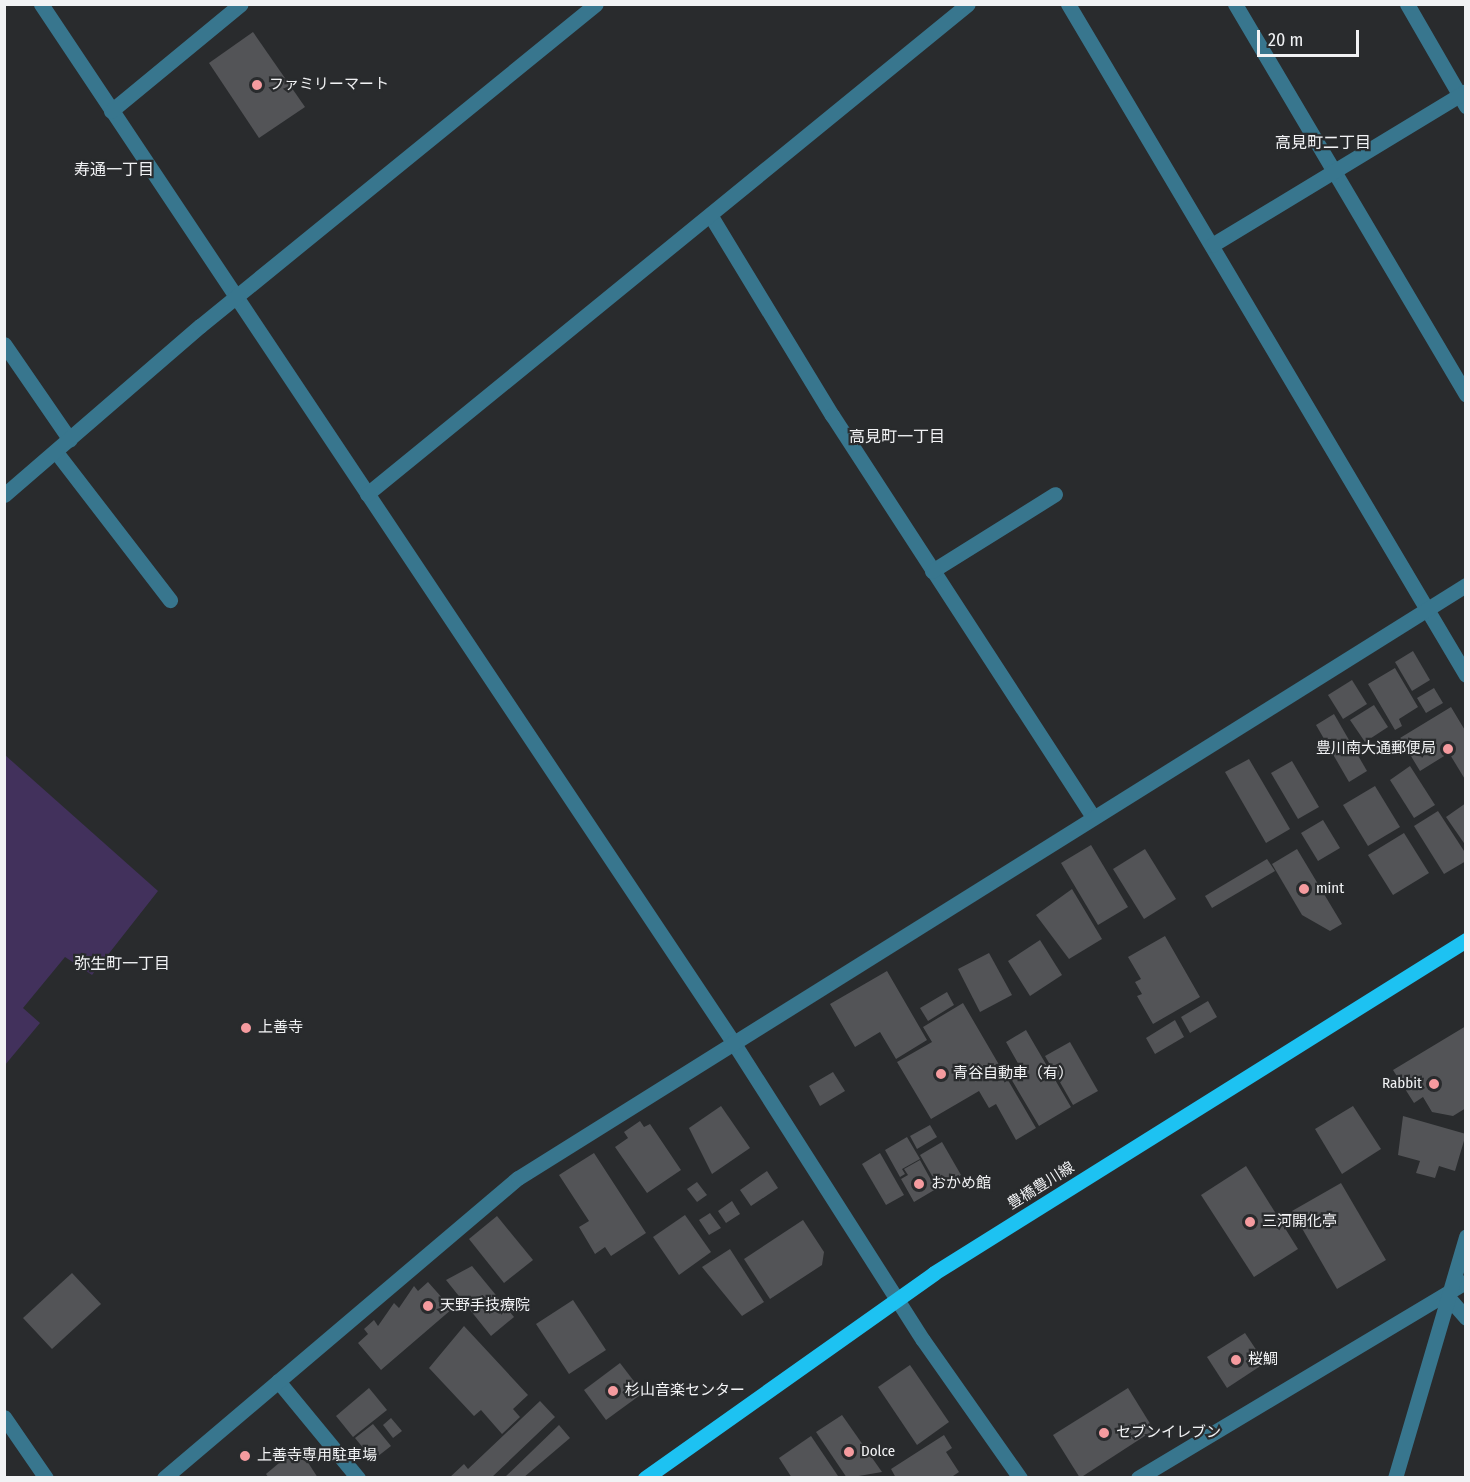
<!DOCTYPE html>
<html>
<head>
<meta charset="utf-8">
<style>
  body { margin:0 }
  #map { position:relative; width:1470px; height:1482px; overflow:hidden; background:#292b2d; font-family:"Fira Sans Condensed","Noto Sans JP",sans-serif }
  div>[style] { position:absolute }
  [style*='--x'] { left:calc(var(--x)*1px); top:calc(var(--y)*1px); width:calc(var(--w)*1px); rotate:calc(var(--a)*1deg) }
  .green>* { inset:0; background:#42315c }
  .building>* { inset:0; background:#535457 }
  .minor>* { height:15px; margin:-7.5px; padding:0 7.5px; transform-origin:7.5px; border-radius:7.5px; background:#38768e }
  .major>* { height:15px; margin:-7.5px; padding:0 7.5px; transform-origin:7.5px; border-radius:7.5px; background:#1dc2f2 }
  .dots>* { width:16px; height:16px; translate:-50% -50%; box-sizing:border-box; border:3px solid #292b2d; border-radius:50% }
  span { translate:-50% -50%; white-space:nowrap; text-align:center; line-height:1.15; -webkit-text-stroke:4.5px #292b2d; paint-order:stroke }
  .poi-label { font-size:15px; color:#f1f2f4 }
  .left { translate:0 -50%; text-align:left }
  .right { translate:-100% -50%; text-align:right }
  .street-label { font-size:15px; color:#f1f2f4 }
  .neighbourhood-label { font-size:16px; color:#f1f2f4 }
  .frame { position:absolute; inset:0; border:6px solid #f1f2f4; pointer-events:none }
  .scale { position:absolute; left:1257px; top:30px; width:102px; height:27px; box-sizing:border-box; border:3px solid #f1f2f4; border-top:0; padding-left:8px; font-size:18px; line-height:21px; white-space:nowrap; color:#f1f2f4; -webkit-text-stroke:4px #292b2d; paint-order:stroke }
</style>
</head>
<body>
<div id="map">
  <div class="green">
    <i style="clip-path:polygon(5px 755px,158px 891px,92px 975px,65px 957px,23px 1008px,40px 1023px,5px 1065px)"></i>
  </div>
  <div class="building">
    <i style="clip-path:polygon(253px 32px,305px 107px,259px 138px,209px 63px)"></i>
    <i style="clip-path:polygon(1413px 651px,1430px 680px,1412px 691px,1395px 662px)"></i>
    <i style="clip-path:polygon(1395px 668px,1418px 707px,1399px 719px,1402px 726px,1395px 730px,1368px 684px)"></i>
    <i style="clip-path:polygon(1352px 680px,1367px 704px,1343px 719px,1328px 695px)"></i>
    <i style="clip-path:polygon(1434px 688px,1443px 703px,1426px 713px,1417px 698px)"></i>
    <i style="clip-path:polygon(1374px 705px,1388px 727px,1365px 742px,1350px 720px)"></i>
    <i style="clip-path:polygon(1451px 707px,1466px 732px,1466px 781px,1449px 753px,1420px 771px,1400px 738px)"></i>
    <i style="clip-path:polygon(1334px 714px,1367px 771px,1349px 782px,1316px 725px)"></i>
    <i style="clip-path:polygon(1249px 759px,1290px 829px,1266px 843px,1225px 772px)"></i>
    <i style="clip-path:polygon(1292px 761px,1319px 807px,1298px 819px,1271px 773px)"></i>
    <i style="clip-path:polygon(1410px 766px,1435px 805px,1414px 818px,1390px 780px)"></i>
    <i style="clip-path:polygon(1375px 786px,1400px 827px,1368px 846px,1343px 805px)"></i>
    <i style="clip-path:polygon(1466px 803px,1466px 846px,1446px 817px)"></i>
    <i style="clip-path:polygon(1438px 811px,1466px 854px,1466px 861px,1444px 874px,1414px 826px)"></i>
    <i style="clip-path:polygon(1323px 820px,1340px 848px,1318px 861px,1301px 833px)"></i>
    <i style="clip-path:polygon(1404px 833px,1429px 873px,1393px 895px,1368px 855px)"></i>
    <i style="clip-path:polygon(1091px 845px,1128px 907px,1098px 925px,1061px 863px)"></i>
    <i style="clip-path:polygon(1145px 849px,1176px 899px,1144px 919px,1113px 869px)"></i>
    <i style="clip-path:polygon(1297px 849px,1342px 924px,1330px 931px,1302px 915px,1272px 864px)"></i>
    <i style="clip-path:polygon(1267px 859px,1275px 871px,1212px 908px,1205px 896px)"></i>
    <i style="clip-path:polygon(1072px 889px,1102px 939px,1069px 959px,1036px 915px)"></i>
    <i style="clip-path:polygon(1165px 936px,1200px 997px,1153px 1024px,1137px 996px,1142px 994px,1135px 982px,1141px 979px,1128px 957px)"></i>
    <i style="clip-path:polygon(1040px 940px,1062px 975px,1030px 996px,1008px 961px)"></i>
    <i style="clip-path:polygon(989px 953px,1012px 995px,980px 1012px,958px 969px)"></i>
    <i style="clip-path:polygon(887px 971px,927px 1040px,896px 1059px,880px 1032px,855px 1047px,830px 1004px)"></i>
    <i style="clip-path:polygon(947px 992px,954px 1005px,928px 1021px,920px 1008px)"></i>
    <i style="clip-path:polygon(1208px 1001px,1217px 1017px,1190px 1033px,1181px 1017px)"></i>
    <i style="clip-path:polygon(963px 1003px,1036px 1128px,1016px 1140px,996px 1104px,989px 1108px,979px 1091px,931px 1119px,897px 1062px,932px 1042px,923px 1027px)"></i>
    <i style="clip-path:polygon(1175px 1020px,1184px 1037px,1155px 1054px,1146px 1038px)"></i>
    <i style="clip-path:polygon(1466px 1026px,1466px 1108px,1453px 1116px,1432px 1112px,1423px 1097px,1414px 1103px,1393px 1070px)"></i>
    <i style="clip-path:polygon(1026px 1030px,1071px 1107px,1039px 1126px,1007px 1072px,1019px 1065px,1006px 1042px)"></i>
    <i style="clip-path:polygon(1070px 1042px,1098px 1091px,1073px 1105px,1045px 1056px)"></i>
    <i style="clip-path:polygon(833px 1072px,845px 1091px,820px 1106px,809px 1086px)"></i>
    <i style="clip-path:polygon(721px 1106px,750px 1148px,712px 1174px,689px 1128px)"></i>
    <i style="clip-path:polygon(1353px 1106px,1381px 1149px,1342px 1174px,1315px 1129px)"></i>
    <i style="clip-path:polygon(1403px 1116px,1466px 1134px,1455px 1171px,1439px 1166px,1435px 1178px,1416px 1173px,1420px 1161px,1398px 1155px)"></i>
    <i style="clip-path:polygon(640px 1121px,644px 1127px,650px 1124px,681px 1170px,647px 1193px,615px 1147px,628px 1138px,624px 1132px)"></i>
    <i style="clip-path:polygon(930px 1125px,937px 1137px,917px 1149px,910px 1136px)"></i>
    <i style="clip-path:polygon(907px 1137px,920px 1159px,902px 1169px,905px 1174px,900px 1177px,885px 1150px)"></i>
    <i style="clip-path:polygon(942px 1142px,961px 1175px,939px 1188px,920px 1155px)"></i>
    <i style="clip-path:polygon(594px 1153px,646px 1233px,611px 1256px,605px 1247px,595px 1254px,579px 1227px,589px 1221px,559px 1175px)"></i>
    <i style="clip-path:polygon(880px 1153px,904px 1195px,886px 1205px,862px 1164px)"></i>
    <i style="clip-path:polygon(920px 1160px,936px 1189px,914px 1202px,901px 1179px,908px 1175px,904px 1169px)"></i>
    <i style="clip-path:polygon(1246px 1166px,1298px 1249px,1254px 1277px,1201px 1195px)"></i>
    <i style="clip-path:polygon(767px 1171px,778px 1188px,751px 1206px,740px 1190px)"></i>
    <i style="clip-path:polygon(697px 1182px,707px 1195px,697px 1202px,687px 1189px)"></i>
    <i style="clip-path:polygon(1341px 1183px,1386px 1260px,1337px 1289px,1292px 1211px)"></i>
    <i style="clip-path:polygon(732px 1201px,740px 1214px,726px 1223px,718px 1211px)"></i>
    <i style="clip-path:polygon(710px 1213px,721px 1228px,709px 1235px,699px 1220px)"></i>
    <i style="clip-path:polygon(685px 1215px,711px 1252px,679px 1275px,653px 1237px)"></i>
    <i style="clip-path:polygon(497px 1216px,533px 1260px,504px 1283px,469px 1239px)"></i>
    <i style="clip-path:polygon(803px 1220px,824px 1252px,822px 1265px,770px 1299px,744px 1259px)"></i>
    <i style="clip-path:polygon(730px 1249px,764px 1302px,742px 1316px,702px 1267px)"></i>
    <i style="clip-path:polygon(472px 1266px,514px 1317px,491px 1336px,446px 1280px)"></i>
    <i style="clip-path:polygon(72px 1273px,101px 1304px,52px 1349px,23px 1318px)"></i>
    <i style="clip-path:polygon(428px 1282px,452px 1309px,381px 1370px,358px 1343px,368px 1334px,364px 1329px,374px 1320px,378px 1326px,394px 1303px,399px 1308px,414px 1286px,418px 1291px)"></i>
    <i style="clip-path:polygon(573px 1300px,606px 1350px,569px 1374px,536px 1324px)"></i>
    <i style="clip-path:polygon(464px 1326px,528px 1395px,513px 1409px,520px 1417px,502px 1434px,481px 1410px,474px 1416px,429px 1368px)"></i>
    <i style="clip-path:polygon(1245px 1333px,1265px 1363px,1227px 1388px,1207px 1357px)"></i>
    <i style="clip-path:polygon(620px 1363px,643px 1393px,606px 1420px,584px 1390px)"></i>
    <i style="clip-path:polygon(910px 1365px,949px 1422px,917px 1445px,878px 1387px)"></i>
    <i style="clip-path:polygon(369px 1388px,387px 1410px,353px 1437px,336px 1416px)"></i>
    <i style="clip-path:polygon(1128px 1388px,1154px 1430px,1080px 1478px,1053px 1435px)"></i>
    <i style="clip-path:polygon(540px 1401px,555px 1417px,491px 1478px,449px 1478px,464px 1464px,468px 1469px)"></i>
    <i style="clip-path:polygon(842px 1415px,882px 1472px,847px 1478px,816px 1432px)"></i>
    <i style="clip-path:polygon(391px 1418px,402px 1431px,393px 1438px,383px 1425px)"></i>
    <i style="clip-path:polygon(373px 1424px,391px 1446px,373px 1460px,355px 1438px)"></i>
    <i style="clip-path:polygon(559px 1425px,570px 1438px,523px 1478px,504px 1478px)"></i>
    <i style="clip-path:polygon(944px 1435px,952px 1448px,946px 1452px,959px 1472px,950px 1478px,896px 1478px,891px 1469px)"></i>
    <i style="clip-path:polygon(811px 1436px,838px 1476px,836px 1478px,792px 1478px,779px 1458px)"></i>
    <i style="clip-path:polygon(298px 1447px,318px 1478px,269px 1478px,266px 1474px)"></i>
  </div>
  <div class="minor">
    <i style="--x:41;--y:4;--w:1248;--a:56.31"></i>
    <i style="--x:733;--y:1042;--w:353;--a:57.5"></i>
    <i style="--x:923;--y:1340;--w:169;--a:54.9"></i>
    <i style="--x:1068;--y:4;--w:780;--a:59.33"></i>
    <i style="--x:1235;--y:4;--w:454;--a:59.4"></i>
    <i style="--x:1407;--y:4;--w:118;--a:60"></i>
    <i style="--x:111;--y:111;--w:168;--a:-39.5"></i>
    <i style="--x:712;--y:218;--w:231;--a:58.7"></i>
    <i style="--x:832;--y:415;--w:477;--a:57"></i>
    <i style="--x:1212;--y:245;--w:297;--a:-31.2"></i>
    <i style="--x:4;--y:344;--w:116;--a:55.5"></i>
    <i style="--x:56;--y:452;--w:187;--a:52.4"></i>
    <i style="--x:367;--y:494;--w:775;--a:-39.19"></i>
    <i style="--x:4;--y:495;--w:259;--a:-40.8"></i>
    <i style="--x:200;--y:326;--w:510;--a:-39.12"></i>
    <i style="--x:932;--y:571;--w:145;--a:-32"></i>
    <i style="--x:1447;--y:1296;--w:29;--a:49"></i>
    <i style="--x:278;--y:1381;--w:126;--a:50.5"></i>
    <i style="--x:4;--y:1417;--w:74;--a:55.5"></i>
    <i style="--x:164;--y:1478;--w:464;--a:-40.3"></i>
    <i style="--x:518;--y:1178;--w:1118;--a:-32.03"></i>
    <i style="--x:1138;--y:1478;--w:382;--a:-30.9"></i>
    <i style="--x:1395;--y:1478;--w:252;--a:-73.6"></i>
  </div>
  <div class="major">
    <i style="--x:645;--y:1478;--w:354;--a:-35.3"></i>
    <i style="--x:934;--y:1273;--w:628;--a:-32.04"></i>
  </div>
  <div class="dots">
    <i style="left:257px;top:85px;background:#f59b9f"></i>
    <i style="left:1448px;top:749px;background:#f59b9f"></i>
    <i style="left:1304px;top:889px;background:#f59b9f"></i>
    <i style="left:246px;top:1028px;background:#f59b9f"></i>
    <i style="left:941px;top:1074px;background:#f59b9f"></i>
    <i style="left:1434px;top:1084px;background:#f59b9f"></i>
    <i style="left:919px;top:1184px;background:#f59b9f"></i>
    <i style="left:1250px;top:1222px;background:#f59b9f"></i>
    <i style="left:428px;top:1306px;background:#f59b9f"></i>
    <i style="left:1236px;top:1360px;background:#f59b9f"></i>
    <i style="left:613px;top:1391px;background:#f59b9f"></i>
    <i style="left:1104px;top:1433px;background:#f59b9f"></i>
    <i style="left:849px;top:1452px;background:#f59b9f"></i>
    <i style="left:245px;top:1456px;background:#f59b9f"></i>
  </div>
  <div class="poi-label">
    <span class="left" style="left:269px;top:85px">ファミリーマート</span>
    <span class="right" style="left:1436px;top:749px">豊川南大通郵便局</span>
    <span class="left" style="left:1316px;top:889px">mint</span>
    <span class="left" style="left:258px;top:1028px">上善寺</span>
    <span class="left" style="left:953px;top:1074px">青谷自動車（有）</span>
    <span class="right" style="left:1422px;top:1084px">Rabbit</span>
    <span class="left" style="left:931px;top:1184px">おかめ館</span>
    <span class="left" style="left:1262px;top:1222px">三河開化亭</span>
    <span class="left" style="left:440px;top:1306px">天野手技療院</span>
    <span class="left" style="left:1248px;top:1360px">桜鯛</span>
    <span class="left" style="left:625px;top:1391px">杉山音楽センター</span>
    <span class="left" style="left:1116px;top:1433px">セブンイレブン</span>
    <span class="left" style="left:861px;top:1452px">Dolce</span>
    <span class="left" style="left:257px;top:1456px">上善寺専用駐車場</span>
  </div>
  <div class="street-label">
    <span style="left:1041px;top:1186px;rotate:-32deg">豊橋豊川線</span>
  </div>
  <div class="neighbourhood-label">
    <span style="left:1323px;top:143px">高見町二丁目</span>
    <span style="left:114px;top:170px">寿通一丁目</span>
    <span style="left:897px;top:437px">高見町一丁目</span>
    <span style="left:122px;top:964px">弥生町一丁目</span>
  </div>
  <div class="frame"></div>
  <div class="scale">20 m</div>
</div>
</body>
</html>
